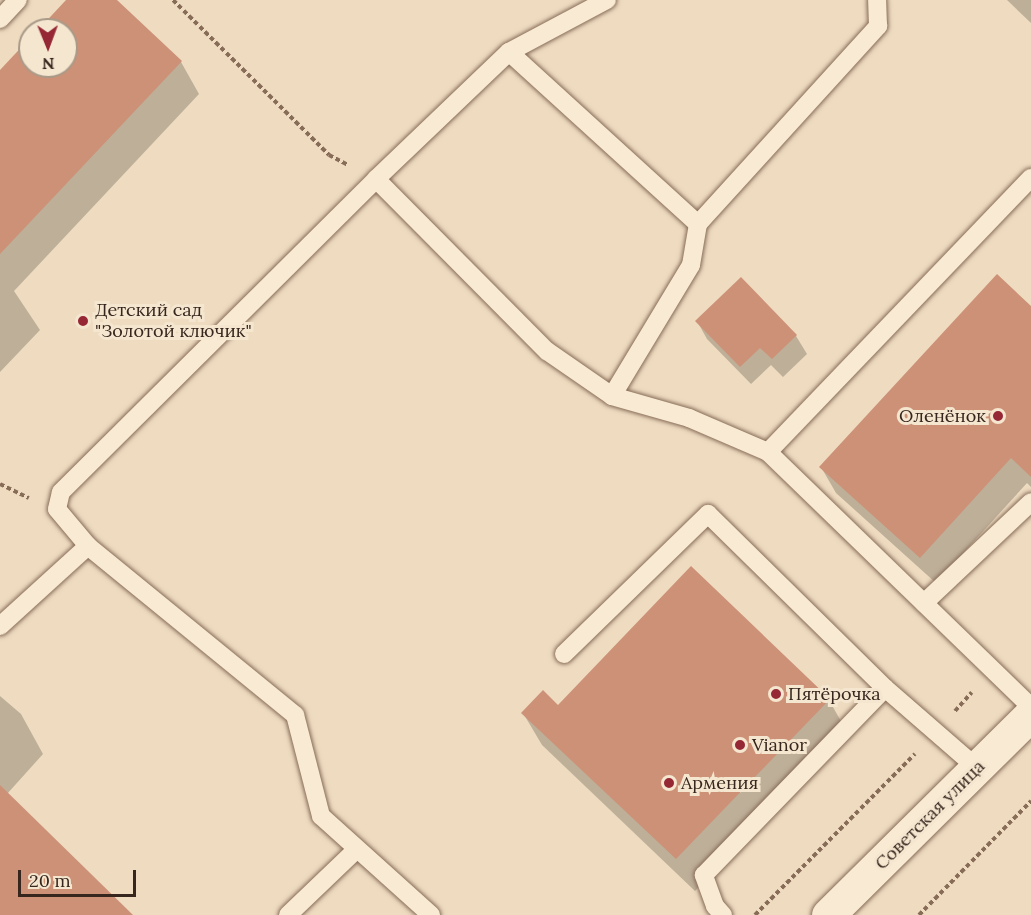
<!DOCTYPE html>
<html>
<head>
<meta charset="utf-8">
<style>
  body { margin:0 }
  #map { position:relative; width:1031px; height:915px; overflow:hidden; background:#eedbc0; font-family:Lora,serif }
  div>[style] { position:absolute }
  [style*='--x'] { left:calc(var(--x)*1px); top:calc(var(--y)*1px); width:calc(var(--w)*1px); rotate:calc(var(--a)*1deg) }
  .shadow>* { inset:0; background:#0003 }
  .building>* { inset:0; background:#cc9176 }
  .path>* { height:4px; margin-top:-2px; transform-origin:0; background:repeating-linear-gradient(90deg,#876c58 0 4.5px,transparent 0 7.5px) }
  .roads { filter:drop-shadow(0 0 2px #876c58) drop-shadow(0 0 2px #876c58) }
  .service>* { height:18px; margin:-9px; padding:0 9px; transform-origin:9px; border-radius:9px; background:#f9ead3 }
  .tertiary>* { height:33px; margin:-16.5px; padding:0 16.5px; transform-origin:16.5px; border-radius:16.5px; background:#f9ead3 }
  .dots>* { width:16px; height:16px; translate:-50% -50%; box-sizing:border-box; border:3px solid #f5e6d0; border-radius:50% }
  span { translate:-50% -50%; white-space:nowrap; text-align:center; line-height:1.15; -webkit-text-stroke:6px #f5e6d0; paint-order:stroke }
  .poi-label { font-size:18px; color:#36261d }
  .left { translate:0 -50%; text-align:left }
  .right { translate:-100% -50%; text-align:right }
  .street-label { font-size:18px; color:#36261d }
  .north { position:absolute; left:18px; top:18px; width:60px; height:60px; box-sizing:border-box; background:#f5e6d0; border:2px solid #a99988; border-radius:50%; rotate:179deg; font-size:16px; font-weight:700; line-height:24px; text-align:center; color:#36261d }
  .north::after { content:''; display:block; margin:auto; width:21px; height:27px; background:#962835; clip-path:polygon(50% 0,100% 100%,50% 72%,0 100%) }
  .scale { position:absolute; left:18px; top:870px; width:118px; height:27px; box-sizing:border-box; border:3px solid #36261d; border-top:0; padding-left:8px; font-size:18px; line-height:21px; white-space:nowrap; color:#36261d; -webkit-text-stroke:4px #f5e6d0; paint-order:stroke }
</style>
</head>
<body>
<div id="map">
  <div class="shadow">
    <i style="clip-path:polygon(68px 0,115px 0,181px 62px,199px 94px,14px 291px,40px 330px,0 372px,0 72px,30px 40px,30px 66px,66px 66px,66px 30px,40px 30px)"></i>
    <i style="clip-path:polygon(1007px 0,1031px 0,1031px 23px)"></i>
    <i style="clip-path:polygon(740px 279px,796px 336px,807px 354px,783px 377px,771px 365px,751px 384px,707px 339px,697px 321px)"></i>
    <i style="clip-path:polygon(1031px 308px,1031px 487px,1027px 483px,936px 583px,836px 493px,821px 467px)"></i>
    <i style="clip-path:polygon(0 696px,21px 714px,43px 754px,7px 794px,131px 915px,0 915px)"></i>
    <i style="clip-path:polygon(829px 700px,847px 732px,695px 891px,542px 745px,523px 713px,558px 707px)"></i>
  </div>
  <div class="building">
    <i style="clip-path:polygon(66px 0,117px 0,182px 61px,0 254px,0 70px,30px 38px,30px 66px,66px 66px,66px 30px,38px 30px)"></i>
    <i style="clip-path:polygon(997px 274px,1031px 306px,1031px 477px,1011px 458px,920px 558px,819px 467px)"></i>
    <i style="clip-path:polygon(741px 277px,797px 335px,772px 359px,760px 348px,740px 367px,695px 321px)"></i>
    <i style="clip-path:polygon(691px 566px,830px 699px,676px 859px,521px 713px,543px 690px,558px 705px)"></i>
    <i style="clip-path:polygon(0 785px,133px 915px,0 915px)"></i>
  </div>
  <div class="path">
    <i style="--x:173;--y:0;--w:220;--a:44.8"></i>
    <i style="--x:329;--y:155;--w:21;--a:28"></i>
    <i style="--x:0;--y:484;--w:32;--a:26"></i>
    <i style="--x:955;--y:711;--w:25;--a:-48"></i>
    <i style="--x:755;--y:915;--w:227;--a:-45.2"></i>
    <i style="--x:919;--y:915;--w:160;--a:-45.5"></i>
  </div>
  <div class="roads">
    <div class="service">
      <i style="--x:0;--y:19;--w:26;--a:-47"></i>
      <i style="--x:509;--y:52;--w:111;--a:-28"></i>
      <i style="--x:376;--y:179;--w:184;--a:-43.7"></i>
      <i style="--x:509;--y:52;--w:256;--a:42.3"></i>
      <i style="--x:612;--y:396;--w:153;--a:-58.9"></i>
      <i style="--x:691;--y:265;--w:42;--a:-80.3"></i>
      <i style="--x:698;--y:224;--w:268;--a:-47.7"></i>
      <i style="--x:878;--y:26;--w:26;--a:-92"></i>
      <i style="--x:768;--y:452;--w:380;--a:-46.2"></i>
      <i style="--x:924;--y:603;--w:147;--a:-43.3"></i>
      <i style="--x:0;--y:626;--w:119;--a:-42.3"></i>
      <i style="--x:564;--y:654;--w:201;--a:-44.2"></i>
      <i style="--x:708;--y:514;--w:248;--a:44.5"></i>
      <i style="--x:288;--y:915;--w:95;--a:-43.7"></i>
      <i style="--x:431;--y:915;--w:148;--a:-138"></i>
      <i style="--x:321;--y:816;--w:104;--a:-104.4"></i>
      <i style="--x:295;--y:715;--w:267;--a:-140.8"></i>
      <i style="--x:88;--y:546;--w:48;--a:-130"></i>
      <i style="--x:57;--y:509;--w:17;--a:-77"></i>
      <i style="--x:61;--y:492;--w:444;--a:-44.8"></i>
      <i style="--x:376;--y:179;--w:243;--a:45.2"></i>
      <i style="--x:547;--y:351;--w:79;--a:34.7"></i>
      <i style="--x:612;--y:396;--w:80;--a:15.9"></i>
      <i style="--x:689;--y:418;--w:86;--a:23.3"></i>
      <i style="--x:768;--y:452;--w:366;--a:44.1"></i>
      <i style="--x:723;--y:915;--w:12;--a:-132"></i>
      <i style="--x:715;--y:906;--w:33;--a:-110"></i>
      <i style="--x:704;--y:875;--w:260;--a:-45.9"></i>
      <i style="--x:885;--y:688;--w:122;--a:41"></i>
    </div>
    <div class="tertiary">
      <i style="--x:828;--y:915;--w:286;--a:-44.7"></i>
    </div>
  </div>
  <div class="dots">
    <i style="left:83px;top:321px;background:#962835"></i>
    <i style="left:998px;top:416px;background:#962835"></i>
    <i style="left:776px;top:694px;background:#962835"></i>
    <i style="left:740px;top:745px;background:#962835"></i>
    <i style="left:669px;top:783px;background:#962835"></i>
  </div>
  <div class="poi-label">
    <span class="left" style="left:95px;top:321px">Детский сад<br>"Золотой ключик"</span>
    <span class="right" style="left:986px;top:416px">Оленёнок</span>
    <span class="left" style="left:788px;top:694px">Пятёрочка</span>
    <span class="left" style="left:752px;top:745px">Vianor</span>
    <span class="left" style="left:681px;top:783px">Армения</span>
  </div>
  <div class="street-label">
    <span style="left:930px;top:815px;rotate:-45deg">Советская улица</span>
  </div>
  <div class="north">N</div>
  <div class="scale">20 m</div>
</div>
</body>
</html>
